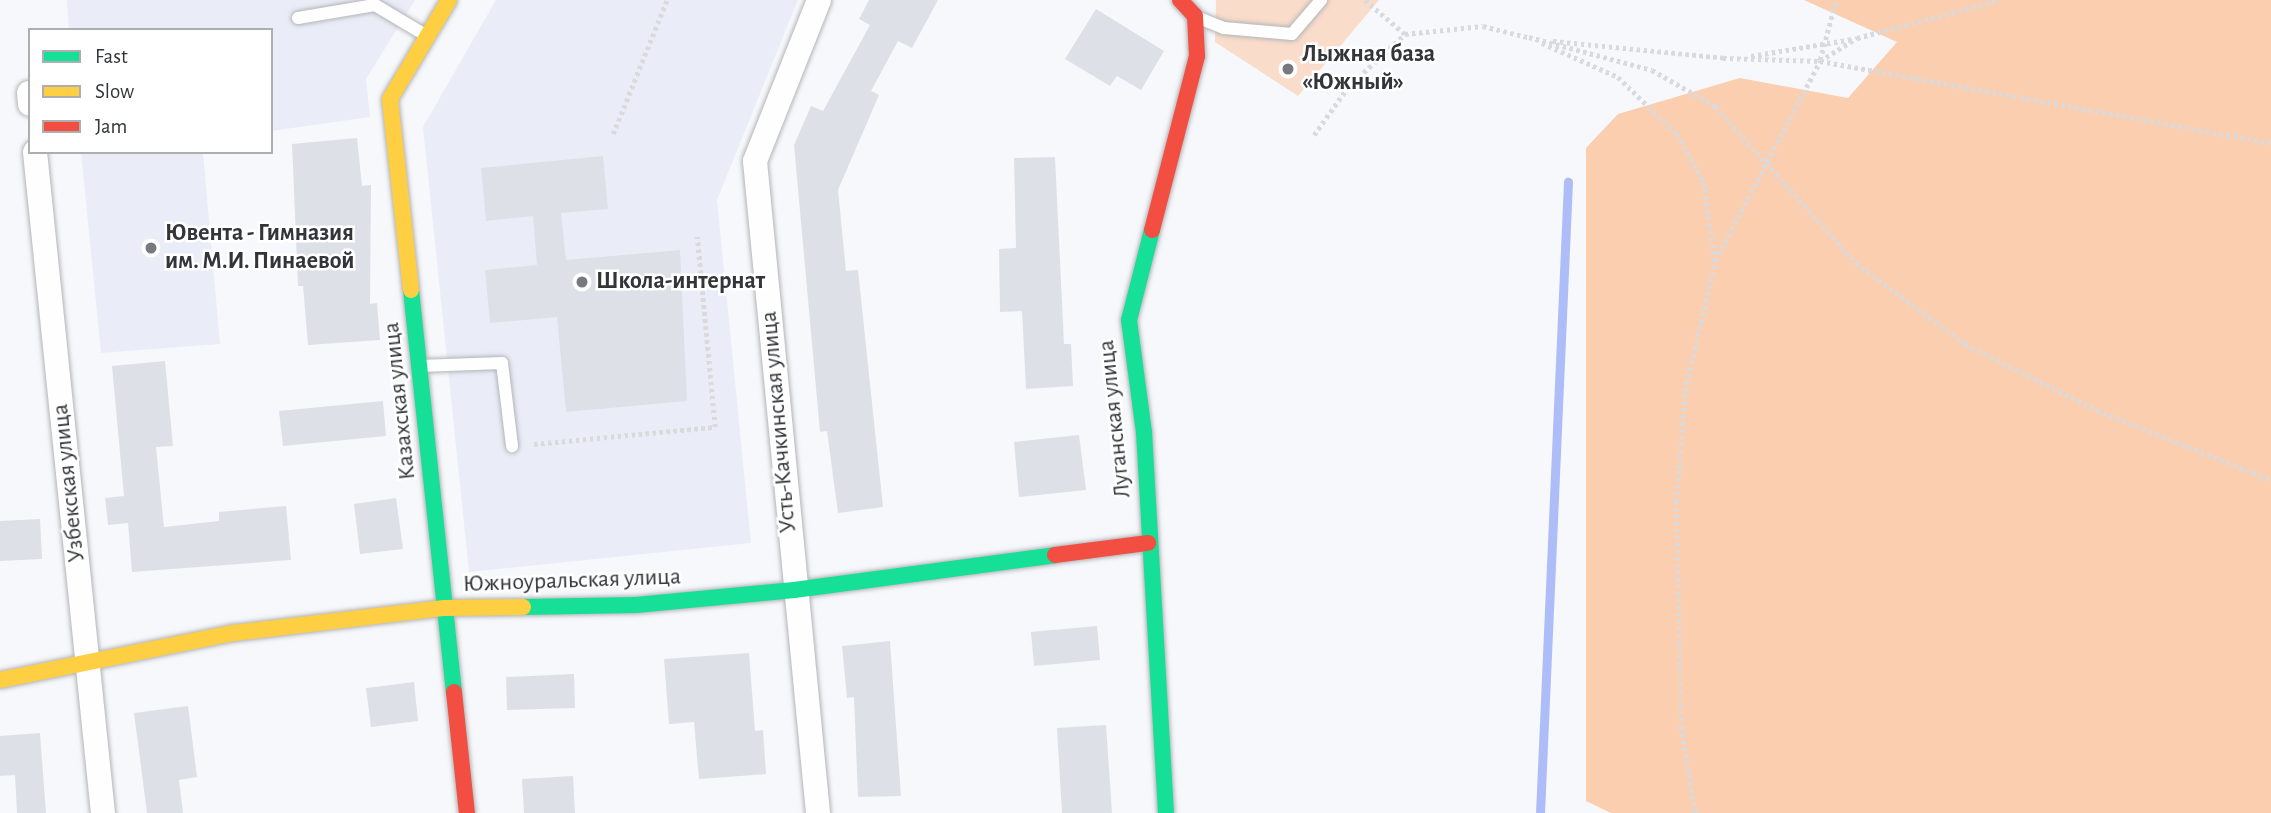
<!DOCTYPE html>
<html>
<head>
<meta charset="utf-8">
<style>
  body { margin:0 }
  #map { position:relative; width:2271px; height:813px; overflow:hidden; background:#f7f8fb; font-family:"Alegreya Sans",sans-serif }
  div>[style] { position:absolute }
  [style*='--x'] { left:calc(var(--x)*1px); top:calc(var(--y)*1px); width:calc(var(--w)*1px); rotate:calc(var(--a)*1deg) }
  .built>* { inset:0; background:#eaedf8 }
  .green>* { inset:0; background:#f9dcca }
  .forest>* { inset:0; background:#faceaf }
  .stream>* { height:9px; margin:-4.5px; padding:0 4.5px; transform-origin:4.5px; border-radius:4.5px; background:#aebdf7 }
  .building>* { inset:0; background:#dee0e8 }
  .path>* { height:4.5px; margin-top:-2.25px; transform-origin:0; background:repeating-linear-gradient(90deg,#dadadc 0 3.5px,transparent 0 7px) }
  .roads { filter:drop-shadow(0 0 2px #b4b5b8) drop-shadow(0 0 2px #b4b5b8) }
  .lane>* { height:12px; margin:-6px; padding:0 6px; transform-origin:6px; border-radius:6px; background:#fefefe }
  .street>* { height:24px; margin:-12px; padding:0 12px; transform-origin:12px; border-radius:12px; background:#fefefe }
  .fast>* { height:16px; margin:-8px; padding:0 8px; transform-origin:8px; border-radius:8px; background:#16e098 }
  .slow>* { height:16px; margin:-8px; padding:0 8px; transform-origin:8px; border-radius:8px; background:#ffcf43 }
  .jam>* { height:16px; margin:-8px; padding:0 8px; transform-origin:8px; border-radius:8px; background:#f24e42 }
  .dots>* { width:19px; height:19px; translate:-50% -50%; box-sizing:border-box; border:4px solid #fff; border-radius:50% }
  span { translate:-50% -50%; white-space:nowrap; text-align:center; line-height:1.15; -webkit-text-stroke:5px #fff; paint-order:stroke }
  .poi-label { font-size:24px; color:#333539; font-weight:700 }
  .left { translate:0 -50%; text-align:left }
  .street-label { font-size:24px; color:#333539 }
  .legend { position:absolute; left:28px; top:28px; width:245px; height:126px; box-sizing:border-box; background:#fff; border:2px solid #adaeb0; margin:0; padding:9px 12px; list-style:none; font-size:21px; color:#333539 }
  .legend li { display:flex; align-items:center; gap:14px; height:35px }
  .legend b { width:35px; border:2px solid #adaeb0 }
</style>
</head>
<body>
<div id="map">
  <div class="built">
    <i style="clip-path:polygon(67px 0,415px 0,366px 79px,370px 117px,271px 131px,271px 30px,69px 30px)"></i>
    <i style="clip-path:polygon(496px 0,798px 0,717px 200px,751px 543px,469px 572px,423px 127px)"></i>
    <i style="clip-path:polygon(81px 152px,203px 152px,220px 344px,101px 353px)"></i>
  </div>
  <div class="green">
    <i style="clip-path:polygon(1216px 0,1379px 0,1298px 96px,1215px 42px)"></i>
  </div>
  <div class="forest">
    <i style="clip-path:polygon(1804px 0,2271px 0,2271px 813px,1611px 813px,1586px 801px,1586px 148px,1618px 114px,1740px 78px,1848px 98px,1897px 42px)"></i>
  </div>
  <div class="stream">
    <i style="--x:1540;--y:813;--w:632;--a:-87.46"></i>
  </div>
  <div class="building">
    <i style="clip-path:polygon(869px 0,938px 0,912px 48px,898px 41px,871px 91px,879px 95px,838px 190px,846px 271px,858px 270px,883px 507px,838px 513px,827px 431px,820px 432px,794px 145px,811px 106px,823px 111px,870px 25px,859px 19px)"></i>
    <i style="clip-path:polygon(1096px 9px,1164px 51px,1141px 90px,1117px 76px,1110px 86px,1065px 59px)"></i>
    <i style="clip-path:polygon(357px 138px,362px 186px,371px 185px,370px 304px,377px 303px,380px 340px,308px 345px,303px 286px,298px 286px,292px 144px)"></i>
    <i style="clip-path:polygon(603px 156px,608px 209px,561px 213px,566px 260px,680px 250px,687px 401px,566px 412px,557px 317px,490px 323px,485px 270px,537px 265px,533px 216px,486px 221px,481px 168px)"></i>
    <i style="clip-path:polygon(1055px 157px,1064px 344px,1071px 344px,1073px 386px,1026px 389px,1022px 311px,1000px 312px,999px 249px,1016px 248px,1014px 158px)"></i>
    <i style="clip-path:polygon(165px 361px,173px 446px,156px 447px,164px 527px,219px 521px,219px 512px,286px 506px,291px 560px,132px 572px,128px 523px,108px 525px,105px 498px,124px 496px,112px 366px)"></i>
    <i style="clip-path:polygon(383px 401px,386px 436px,283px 446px,279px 411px)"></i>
    <i style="clip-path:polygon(1079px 435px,1086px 490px,1019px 497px,1014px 442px)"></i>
    <i style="clip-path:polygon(396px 498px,403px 549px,360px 554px,354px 504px)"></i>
    <i style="clip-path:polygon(40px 519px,42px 559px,0 561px,0 521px)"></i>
    <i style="clip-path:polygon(1097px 626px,1100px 660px,1034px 666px,1031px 632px)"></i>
    <i style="clip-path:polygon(890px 641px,901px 796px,858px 797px,854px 697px,847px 698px,842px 646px)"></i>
    <i style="clip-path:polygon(749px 653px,755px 731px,763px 730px,766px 774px,699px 779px,694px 722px,669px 724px,664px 659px)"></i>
    <i style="clip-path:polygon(574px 674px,575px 708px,507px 710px,506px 677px)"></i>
    <i style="clip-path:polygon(414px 682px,418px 721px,371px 727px,366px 688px)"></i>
    <i style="clip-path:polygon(188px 706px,197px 777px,179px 780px,183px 813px,147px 813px,134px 713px)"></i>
    <i style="clip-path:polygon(1106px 725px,1112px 813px,1062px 813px,1057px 728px)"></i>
    <i style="clip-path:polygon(40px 733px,46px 813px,17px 813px,15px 775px,0 776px,0 736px)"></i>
    <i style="clip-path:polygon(573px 776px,575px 813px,524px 813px,522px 779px)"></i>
  </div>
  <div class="path">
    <i style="--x:1365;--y:0;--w:52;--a:40.4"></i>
    <i style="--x:1529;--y:37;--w:127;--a:15"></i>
    <i style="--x:1652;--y:70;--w:73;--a:29.7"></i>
    <i style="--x:1715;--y:106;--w:211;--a:48.1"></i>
    <i style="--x:1856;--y:263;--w:136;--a:36.6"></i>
    <i style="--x:1965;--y:344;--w:148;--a:26.6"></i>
    <i style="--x:2097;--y:410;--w:188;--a:21.9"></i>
    <i style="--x:1553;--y:41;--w:173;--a:5.6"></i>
    <i style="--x:1542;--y:43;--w:83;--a:24.1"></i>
    <i style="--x:1618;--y:77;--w:82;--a:44"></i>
    <i style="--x:1677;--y:134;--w:55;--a:60.6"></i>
    <i style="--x:1704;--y:182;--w:80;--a:82.1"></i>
    <i style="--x:1751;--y:56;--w:103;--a:-9.5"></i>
    <i style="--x:1723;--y:58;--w:97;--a:1.8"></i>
    <i style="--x:1820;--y:61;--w:458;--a:10.3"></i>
    <i style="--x:1820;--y:60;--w:62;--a:-75.1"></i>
    <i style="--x:613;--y:134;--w:144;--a:-68.1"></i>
    <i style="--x:1314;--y:135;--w:59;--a:-54.7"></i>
    <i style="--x:1348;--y:87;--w:78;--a:-42.9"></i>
    <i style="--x:1405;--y:34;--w:78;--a:-5.9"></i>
    <i style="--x:1483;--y:26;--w:49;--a:14"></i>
    <i style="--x:534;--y:444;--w:182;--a:-5.4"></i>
    <i style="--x:715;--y:427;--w:191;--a:-95.4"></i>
    <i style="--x:1695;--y:813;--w:86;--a:-99.4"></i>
    <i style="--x:1681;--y:728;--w:226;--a:-91.3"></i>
    <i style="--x:1676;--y:502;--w:111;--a:-85.4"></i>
    <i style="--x:1685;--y:391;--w:133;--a:-77"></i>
    <i style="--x:1715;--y:261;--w:226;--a:-62.3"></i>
    <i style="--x:1820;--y:61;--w:44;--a:-31.9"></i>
    <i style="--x:1857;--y:38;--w:148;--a:-14.9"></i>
  </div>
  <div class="roads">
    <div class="lane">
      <i style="--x:298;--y:18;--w:78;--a:-9.6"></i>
      <i style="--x:375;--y:5;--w:61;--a:30.8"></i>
      <i style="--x:1199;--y:18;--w:27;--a:22"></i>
      <i style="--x:1224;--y:28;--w:68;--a:5"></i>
      <i style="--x:1292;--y:34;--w:45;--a:-49.5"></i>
      <i style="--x:419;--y:366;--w:83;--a:-2.1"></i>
      <i style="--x:502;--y:363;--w:84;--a:83.1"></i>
    </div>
    <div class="street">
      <i style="--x:29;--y:93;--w:11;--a:85"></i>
      <i style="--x:35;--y:152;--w:664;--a:84.13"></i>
      <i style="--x:818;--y:813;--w:655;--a:-95.52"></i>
      <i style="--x:755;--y:161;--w:173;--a:-68.3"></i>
    </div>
    <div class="fast">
      <i style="--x:1152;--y:230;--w:93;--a:104.3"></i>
      <i style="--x:1129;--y:320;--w:113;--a:82.4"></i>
      <i style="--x:1144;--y:432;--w:382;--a:86.7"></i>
      <i style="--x:411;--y:290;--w:404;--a:83.9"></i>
      <i style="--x:523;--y:607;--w:113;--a:-1"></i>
      <i style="--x:636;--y:605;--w:159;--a:-5.4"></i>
      <i style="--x:794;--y:590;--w:263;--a:-7.6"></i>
    </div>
    <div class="slow">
      <i style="--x:411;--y:290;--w:192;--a:-96.3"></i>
      <i style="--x:390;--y:99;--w:115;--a:-59.2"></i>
      <i style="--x:0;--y:680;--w:239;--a:-11.4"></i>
      <i style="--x:234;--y:633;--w:212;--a:-6.8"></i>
      <i style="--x:445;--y:608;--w:78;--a:-0.7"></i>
    </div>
    <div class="jam">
      <i style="--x:1152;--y:230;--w:180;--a:-75.5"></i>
      <i style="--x:1197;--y:56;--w:40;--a:-92.9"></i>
      <i style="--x:1195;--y:16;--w:22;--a:-133"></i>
      <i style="--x:1055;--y:555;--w:94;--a:-7.4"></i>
      <i style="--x:454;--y:692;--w:122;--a:83.9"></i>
    </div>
  </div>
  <div class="dots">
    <i style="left:1288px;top:69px;background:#78797d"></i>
    <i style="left:151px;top:248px;background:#78797d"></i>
    <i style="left:582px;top:282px;background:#78797d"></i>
  </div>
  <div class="poi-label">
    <span class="left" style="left:1302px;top:69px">Лыжная база<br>«Южный»</span>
    <span class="left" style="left:165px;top:248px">Ювента - Гимназия<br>им. М.И. Пинаевой</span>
    <span class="left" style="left:596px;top:282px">Школа-интернат</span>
  </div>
  <div class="street-label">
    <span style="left:400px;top:401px;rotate:-96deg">Казахская улица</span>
    <span style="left:1115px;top:419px;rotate:-96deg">Луганская улица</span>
    <span style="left:779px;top:422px;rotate:-95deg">Усть-Качкинская улица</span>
    <span style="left:69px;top:483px;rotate:-96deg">Узбекская улица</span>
    <span style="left:572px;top:581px;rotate:-2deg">Южноуральская улица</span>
  </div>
  <ul class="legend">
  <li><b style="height:9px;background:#16e098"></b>Fast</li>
  <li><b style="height:9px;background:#ffcf43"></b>Slow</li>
  <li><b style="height:9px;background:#f24e42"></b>Jam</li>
  </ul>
</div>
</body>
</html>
